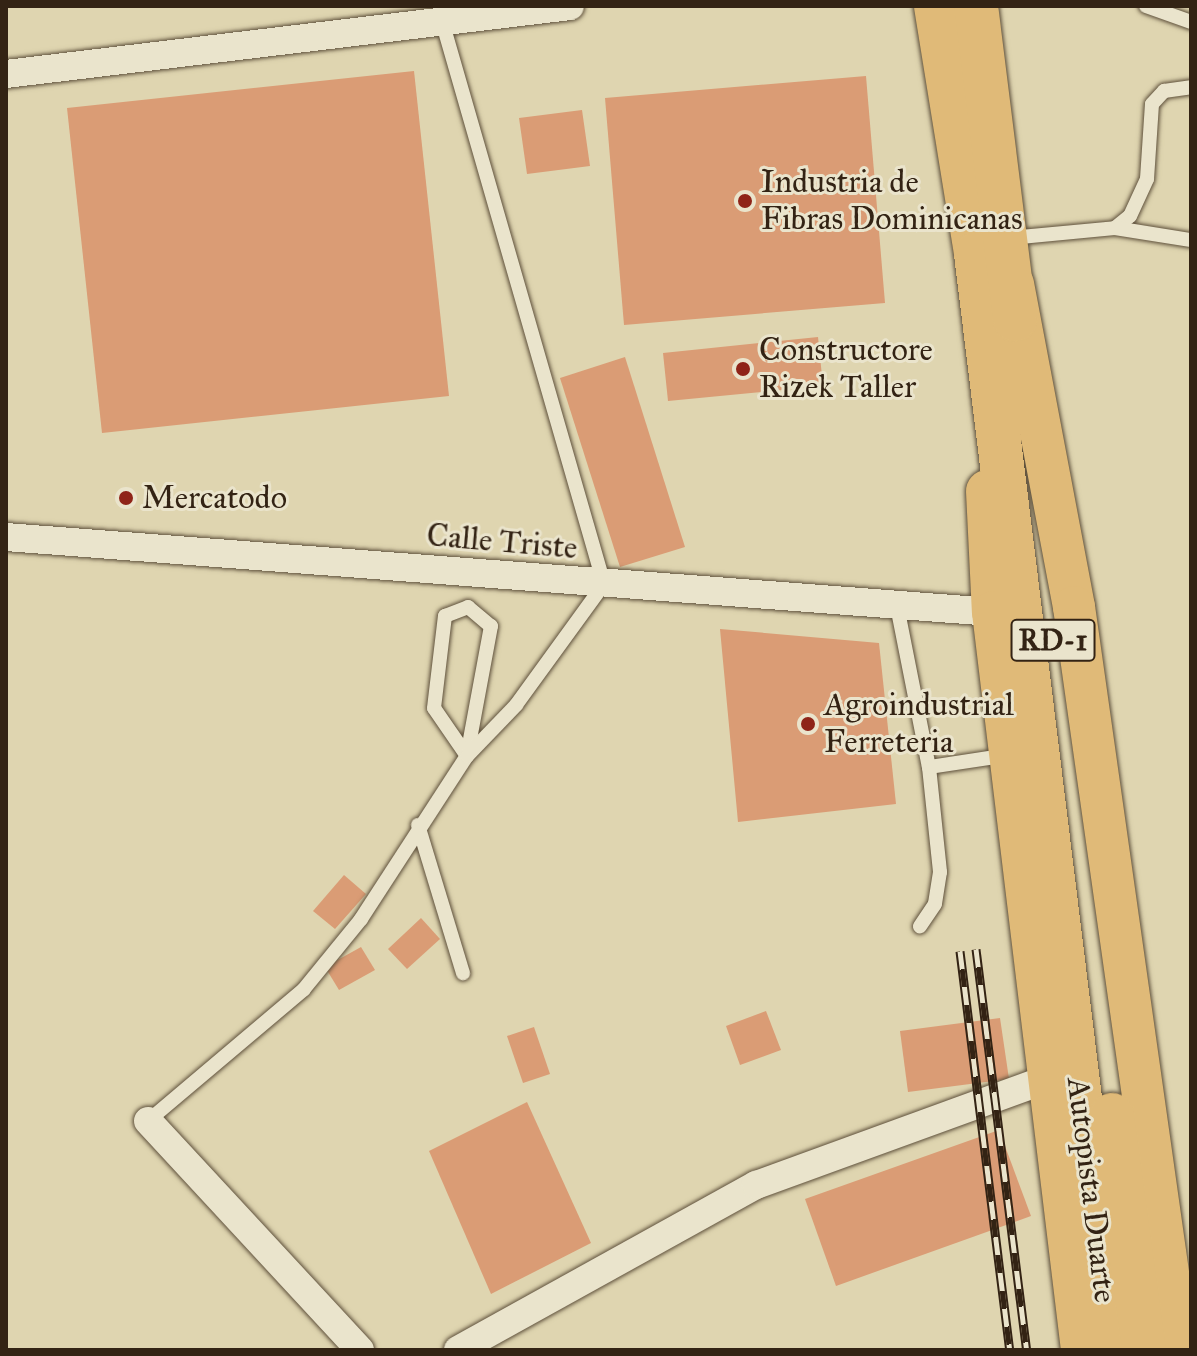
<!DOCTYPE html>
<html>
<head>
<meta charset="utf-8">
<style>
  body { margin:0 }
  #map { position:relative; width:1197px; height:1356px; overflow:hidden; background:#dfd5b0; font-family:"IM FELL Great Primer",serif }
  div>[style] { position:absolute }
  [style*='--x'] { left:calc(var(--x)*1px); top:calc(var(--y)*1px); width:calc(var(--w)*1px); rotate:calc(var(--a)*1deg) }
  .building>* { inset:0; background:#da9c75 }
  .roads { filter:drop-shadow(0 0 2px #5e503b) drop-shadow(0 0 2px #5e503b) }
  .lane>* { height:14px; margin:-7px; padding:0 7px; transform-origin:7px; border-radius:7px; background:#eae4cc }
  .street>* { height:28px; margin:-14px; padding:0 14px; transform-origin:14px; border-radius:14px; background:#eae4cc }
  .primary>* { height:42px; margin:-21px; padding:0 21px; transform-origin:21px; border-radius:21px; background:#e0ba78 }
  .highway>* { height:44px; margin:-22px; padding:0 22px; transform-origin:22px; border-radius:22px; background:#e0ba78 }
  .rail>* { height:9px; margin-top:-4.5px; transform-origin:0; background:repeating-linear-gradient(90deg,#eae4cc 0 18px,#332314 0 36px); box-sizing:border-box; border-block:2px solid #332314 }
  .dots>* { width:22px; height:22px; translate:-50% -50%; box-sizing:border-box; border:4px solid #eae4cc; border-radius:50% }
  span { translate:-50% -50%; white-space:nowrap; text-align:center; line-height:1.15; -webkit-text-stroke:6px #eae4cc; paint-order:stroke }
  .shield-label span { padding:2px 6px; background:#eae4cc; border:2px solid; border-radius:6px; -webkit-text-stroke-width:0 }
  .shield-label { font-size:30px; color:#332314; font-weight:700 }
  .poi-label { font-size:32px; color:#332314 }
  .left { translate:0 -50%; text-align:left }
  .street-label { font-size:32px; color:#332314 }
  .frame { position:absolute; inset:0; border:8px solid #332314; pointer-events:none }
</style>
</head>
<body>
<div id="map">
  <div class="building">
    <i style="clip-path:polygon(414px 71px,449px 396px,102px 433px,67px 108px)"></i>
    <i style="clip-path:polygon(866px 76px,885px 303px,624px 325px,605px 98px)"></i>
    <i style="clip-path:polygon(582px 110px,590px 166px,527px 174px,519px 118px)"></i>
    <i style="clip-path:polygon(818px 337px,823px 386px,668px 401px,663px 353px)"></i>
    <i style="clip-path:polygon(625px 357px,685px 547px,620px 567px,560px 378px)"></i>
    <i style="clip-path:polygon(720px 629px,879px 643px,896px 804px,738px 822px)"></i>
    <i style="clip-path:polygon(344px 875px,366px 894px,335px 929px,313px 911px)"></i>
    <i style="clip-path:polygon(421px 918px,440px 939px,407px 969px,388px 949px)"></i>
    <i style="clip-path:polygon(361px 947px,375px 970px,339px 990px,325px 967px)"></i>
    <i style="clip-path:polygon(766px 1011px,781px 1050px,740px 1065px,726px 1026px)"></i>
    <i style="clip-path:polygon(1000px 1018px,1009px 1079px,908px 1092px,900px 1031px)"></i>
    <i style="clip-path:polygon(534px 1027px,550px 1074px,523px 1083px,507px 1036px)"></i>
    <i style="clip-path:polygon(527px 1102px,591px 1243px,491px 1294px,429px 1151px)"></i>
    <i style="clip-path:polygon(999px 1130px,1031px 1216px,836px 1286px,805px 1199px)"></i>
  </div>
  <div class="roads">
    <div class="lane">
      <i style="--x:1146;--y:6;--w:48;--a:19.6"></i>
      <i style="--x:1115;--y:228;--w:19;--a:-39"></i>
      <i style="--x:1130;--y:216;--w:41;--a:-65.3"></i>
      <i style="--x:1147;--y:179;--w:75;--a:-86.2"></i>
      <i style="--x:1152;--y:104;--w:18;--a:-47"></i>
      <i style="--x:1164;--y:91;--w:27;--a:-8"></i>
      <i style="--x:1010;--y:238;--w:105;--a:-5.4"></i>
      <i style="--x:1115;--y:228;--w:77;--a:9"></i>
      <i style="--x:897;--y:606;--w:164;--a:78.8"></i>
      <i style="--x:929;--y:767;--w:106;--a:84"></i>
      <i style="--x:940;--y:872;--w:32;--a:99"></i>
      <i style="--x:935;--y:904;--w:27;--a:124"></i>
      <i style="--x:468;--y:607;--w:30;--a:40"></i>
      <i style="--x:491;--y:626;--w:132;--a:100.5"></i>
      <i style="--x:467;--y:756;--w:58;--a:-124.5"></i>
      <i style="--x:434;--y:708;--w:93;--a:-83.2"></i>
      <i style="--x:445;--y:616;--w:25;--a:-21"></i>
      <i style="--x:929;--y:767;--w:80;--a:-8.6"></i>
      <i style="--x:418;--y:825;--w:155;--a:73.1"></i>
      <i style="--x:148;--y:1121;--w:204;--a:-40.2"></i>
      <i style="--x:304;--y:989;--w:90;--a:-50.8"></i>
      <i style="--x:361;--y:919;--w:194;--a:-57"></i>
      <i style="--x:467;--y:756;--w:71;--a:-46.1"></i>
      <i style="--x:516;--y:705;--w:150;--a:-54"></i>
      <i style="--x:604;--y:584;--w:586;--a:-106.05"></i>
    </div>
    <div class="street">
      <i style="--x:6;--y:74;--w:568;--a:-6.87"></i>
      <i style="--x:6;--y:537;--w:990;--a:4.35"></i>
      <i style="--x:148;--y:1121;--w:312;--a:47.2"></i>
      <i style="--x:458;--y:1350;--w:341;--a:-29"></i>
      <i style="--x:756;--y:1185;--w:315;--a:-20"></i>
    </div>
    <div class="primary">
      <i style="--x:1013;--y:284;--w:329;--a:79.3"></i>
      <i style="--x:1074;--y:607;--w:750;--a:81.96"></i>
      <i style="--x:987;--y:491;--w:121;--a:87.2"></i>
      <i style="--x:993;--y:612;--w:743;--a:83.12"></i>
    </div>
    <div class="highway">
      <i style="--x:936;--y:6;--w:251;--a:80.8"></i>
      <i style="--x:976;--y:254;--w:1104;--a:82.98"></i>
      <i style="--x:976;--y:6;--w:316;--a:82.9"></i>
      <i style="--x:1112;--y:1115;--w:237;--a:82.2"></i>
    </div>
  </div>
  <div class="rail">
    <i style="--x:976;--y:949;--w:404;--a:82.8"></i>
    <i style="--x:960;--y:951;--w:402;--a:82.9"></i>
  </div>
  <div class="dots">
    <i style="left:745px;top:201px;background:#8f2418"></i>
    <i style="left:743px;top:369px;background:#8f2418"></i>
    <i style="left:126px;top:498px;background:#8f2418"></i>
    <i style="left:808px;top:724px;background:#8f2418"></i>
  </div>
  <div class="shield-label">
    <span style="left:1053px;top:640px">RD-1</span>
  </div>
  <div class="poi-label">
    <span class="left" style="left:761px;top:201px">Industria de<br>Fibras Dominicanas</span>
    <span class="left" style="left:759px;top:369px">Constructore<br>Rizek Taller</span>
    <span class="left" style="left:142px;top:498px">Mercatodo</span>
    <span class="left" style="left:824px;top:724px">Agroindustrial<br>Ferreteria</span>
  </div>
  <div class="street-label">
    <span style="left:502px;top:542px;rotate:5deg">Calle Triste</span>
    <span style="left:1091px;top:1190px;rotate:83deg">Autopista Duarte</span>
  </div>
  <div class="frame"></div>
</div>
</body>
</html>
